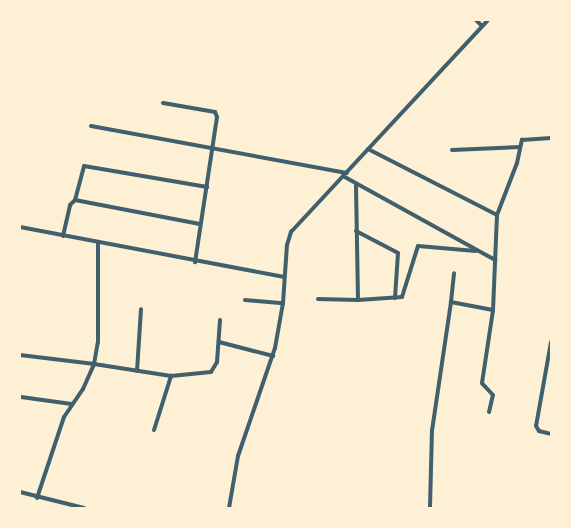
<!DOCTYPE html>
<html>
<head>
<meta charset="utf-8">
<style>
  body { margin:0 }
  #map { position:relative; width:571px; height:528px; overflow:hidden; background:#fdf0d5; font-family:"Zilla Slab",serif }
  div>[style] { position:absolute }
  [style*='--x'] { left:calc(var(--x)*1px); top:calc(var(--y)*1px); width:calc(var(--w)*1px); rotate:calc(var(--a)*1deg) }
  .minor>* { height:4px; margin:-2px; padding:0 2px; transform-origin:2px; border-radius:2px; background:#3f606c }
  span { translate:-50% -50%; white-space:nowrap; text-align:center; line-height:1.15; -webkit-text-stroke:5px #fdf0d5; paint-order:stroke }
  .frame { position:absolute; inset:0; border:21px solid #fdf0d5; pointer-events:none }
</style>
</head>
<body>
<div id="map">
  <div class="minor">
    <i style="--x:476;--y:20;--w:8;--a:45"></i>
    <i style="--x:163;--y:103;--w:53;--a:9.8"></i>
    <i style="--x:215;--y:112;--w:5;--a:68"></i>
    <i style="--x:217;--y:117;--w:147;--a:98.6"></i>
    <i style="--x:91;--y:126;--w:260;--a:10.4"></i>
    <i style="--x:368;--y:149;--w:145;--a:27.1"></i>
    <i style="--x:497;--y:215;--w:95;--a:92.4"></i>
    <i style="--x:493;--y:310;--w:43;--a:-169.2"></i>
    <i style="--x:451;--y:302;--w:129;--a:98.4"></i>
    <i style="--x:432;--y:430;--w:78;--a:91.5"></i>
    <i style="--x:452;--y:150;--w:68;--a:-2.5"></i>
    <i style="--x:343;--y:176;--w:174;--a:28.9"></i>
    <i style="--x:75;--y:200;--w:127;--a:10.9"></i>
    <i style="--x:497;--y:215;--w:56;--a:-69"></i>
    <i style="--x:517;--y:163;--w:24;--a:-78"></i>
    <i style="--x:522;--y:140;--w:29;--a:-4"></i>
    <i style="--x:20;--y:227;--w:269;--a:10.7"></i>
    <i style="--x:356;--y:231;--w:47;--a:27.6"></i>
    <i style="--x:398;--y:253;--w:45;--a:93.8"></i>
    <i style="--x:63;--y:236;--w:32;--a:-77"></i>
    <i style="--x:70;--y:205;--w:7;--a:-45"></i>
    <i style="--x:75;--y:200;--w:35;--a:-75"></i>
    <i style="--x:84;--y:166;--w:125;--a:9.7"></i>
    <i style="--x:318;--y:299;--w:40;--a:1.4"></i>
    <i style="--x:358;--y:300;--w:115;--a:-91"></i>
    <i style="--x:245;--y:300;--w:38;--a:5"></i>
    <i style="--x:358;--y:300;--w:44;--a:-3.9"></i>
    <i style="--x:402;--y:297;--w:53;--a:-72.6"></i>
    <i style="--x:418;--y:246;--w:58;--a:4.9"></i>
    <i style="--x:451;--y:302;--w:29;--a:-84"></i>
    <i style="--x:219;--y:342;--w:56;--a:14.5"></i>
    <i style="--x:551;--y:342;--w:85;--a:100.1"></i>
    <i style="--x:536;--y:426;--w:6;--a:59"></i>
    <i style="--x:539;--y:431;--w:12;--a:14"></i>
    <i style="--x:20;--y:355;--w:75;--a:6.9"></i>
    <i style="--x:94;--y:364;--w:22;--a:-80"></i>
    <i style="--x:98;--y:342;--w:99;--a:-90"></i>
    <i style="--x:137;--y:371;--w:62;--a:-86.3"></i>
    <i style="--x:21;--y:397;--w:51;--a:7.8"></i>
    <i style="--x:489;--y:412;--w:17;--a:-77"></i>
    <i style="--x:493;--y:395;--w:16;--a:-133"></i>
    <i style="--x:482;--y:383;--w:74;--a:-81.4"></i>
    <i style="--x:154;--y:430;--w:57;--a:-72.5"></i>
    <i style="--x:20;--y:492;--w:66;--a:14"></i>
    <i style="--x:37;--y:498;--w:85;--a:-71.6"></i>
    <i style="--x:64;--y:417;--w:34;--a:-56"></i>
    <i style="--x:83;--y:389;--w:27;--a:-66"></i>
    <i style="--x:94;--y:364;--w:78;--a:8.9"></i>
    <i style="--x:171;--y:376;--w:40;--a:-5.7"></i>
    <i style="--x:211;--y:372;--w:12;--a:-59"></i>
    <i style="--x:217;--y:362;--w:42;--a:-85.9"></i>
    <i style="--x:229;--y:508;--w:53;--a:-80.2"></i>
    <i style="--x:238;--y:456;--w:114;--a:-71.1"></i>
    <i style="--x:275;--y:348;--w:46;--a:-79.9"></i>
    <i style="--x:283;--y:303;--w:58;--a:-86.1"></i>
    <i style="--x:287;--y:245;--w:14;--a:-73"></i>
    <i style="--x:291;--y:232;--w:289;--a:-47.1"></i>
  </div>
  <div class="frame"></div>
</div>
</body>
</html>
